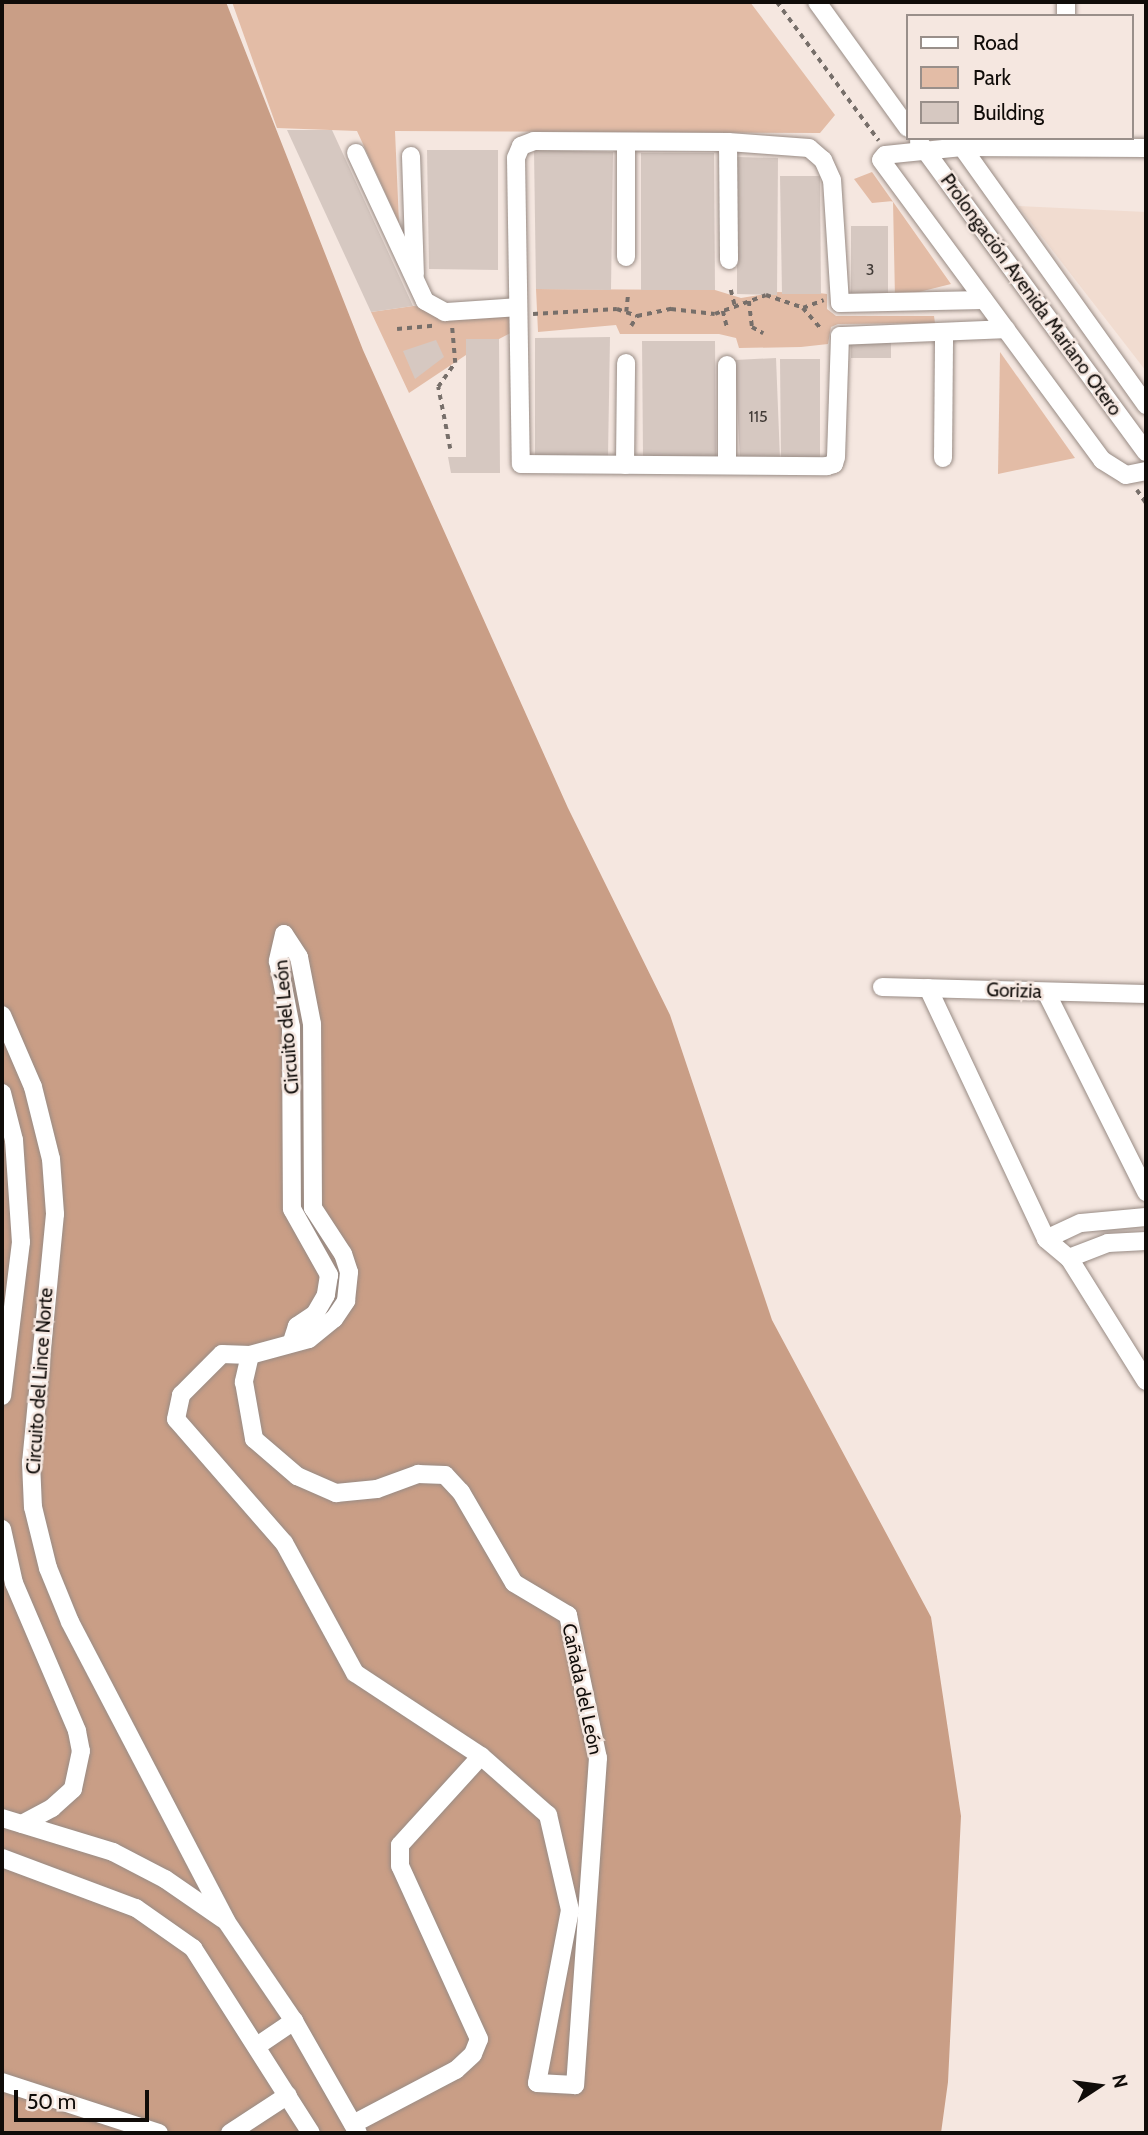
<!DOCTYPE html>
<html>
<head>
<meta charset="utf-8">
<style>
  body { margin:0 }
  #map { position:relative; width:1148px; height:2135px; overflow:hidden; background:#f5e7e0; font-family:Cabin,sans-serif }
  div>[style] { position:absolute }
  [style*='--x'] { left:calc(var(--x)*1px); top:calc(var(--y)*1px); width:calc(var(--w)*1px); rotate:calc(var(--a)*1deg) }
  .built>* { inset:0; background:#f1dcd0 }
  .green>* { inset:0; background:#e3bca6 }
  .forest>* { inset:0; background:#c99e86 }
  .building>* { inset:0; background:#d6c8c1 }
  .path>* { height:3.5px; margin-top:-1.75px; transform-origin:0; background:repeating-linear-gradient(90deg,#776f6a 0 5px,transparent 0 10px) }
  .roads { filter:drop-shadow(0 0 2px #988b84) drop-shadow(0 0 2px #988b84) }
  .minor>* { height:18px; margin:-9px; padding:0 9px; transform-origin:9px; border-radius:9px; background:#fff }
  span { translate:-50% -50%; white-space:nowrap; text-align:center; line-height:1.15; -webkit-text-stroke:5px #f5e7e0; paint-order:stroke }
  .number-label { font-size:16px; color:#423b37 }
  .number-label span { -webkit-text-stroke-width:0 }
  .street-label { font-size:19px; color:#100c09 }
  .frame { position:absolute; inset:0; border:4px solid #100c09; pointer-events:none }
  .legend { position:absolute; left:906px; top:14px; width:228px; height:126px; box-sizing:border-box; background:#f5e7e0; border:2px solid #998f8a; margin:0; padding:9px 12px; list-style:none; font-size:21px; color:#100c09 }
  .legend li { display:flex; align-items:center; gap:14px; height:35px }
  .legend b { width:35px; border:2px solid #998f8a }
  .north { position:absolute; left:1064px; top:2051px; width:70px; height:70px; -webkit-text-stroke:5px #f5e7e0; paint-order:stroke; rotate:77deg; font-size:19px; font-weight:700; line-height:28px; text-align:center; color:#100c09 }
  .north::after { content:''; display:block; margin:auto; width:24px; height:32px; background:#100c09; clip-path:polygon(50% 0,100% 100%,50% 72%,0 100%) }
  .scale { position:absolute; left:14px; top:2090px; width:135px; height:32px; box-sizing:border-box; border:4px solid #100c09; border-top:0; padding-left:9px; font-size:21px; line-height:24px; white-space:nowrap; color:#100c09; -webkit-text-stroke:5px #f5e7e0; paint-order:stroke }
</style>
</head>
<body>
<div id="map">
  <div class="built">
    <i style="clip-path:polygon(1018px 206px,1146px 212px,1146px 371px)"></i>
  </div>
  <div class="green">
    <i style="clip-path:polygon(232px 2px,750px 2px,835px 115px,820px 133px,395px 131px,399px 223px,357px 131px,277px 128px)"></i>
    <i style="clip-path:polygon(872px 172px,951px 284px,895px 298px,893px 201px,872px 203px,854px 179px)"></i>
    <i style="clip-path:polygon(536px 289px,715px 290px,741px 298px,778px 292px,819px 293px,827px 294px,827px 309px,836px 316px,934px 316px,935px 323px,838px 324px,831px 327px,828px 344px,801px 347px,739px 348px,736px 338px,719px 334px,620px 334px,616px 325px,538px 332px)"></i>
    <i style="clip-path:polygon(413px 306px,518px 315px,518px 329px,499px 339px,466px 339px,466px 355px,409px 393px,371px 312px)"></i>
    <i style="clip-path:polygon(1000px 352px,1075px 458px,998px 474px)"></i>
  </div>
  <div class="forest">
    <i style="clip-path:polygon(2px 2px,226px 2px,363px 350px,568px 808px,670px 1015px,772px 1320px,931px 1617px,961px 1816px,948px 2082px,941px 2133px,2px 2133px)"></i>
  </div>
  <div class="building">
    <i style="clip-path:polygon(287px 130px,332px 130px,413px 306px,371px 312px)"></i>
    <i style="clip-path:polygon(427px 150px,498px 150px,498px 270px,429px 269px)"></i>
    <i style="clip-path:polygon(534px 150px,613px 152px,611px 290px,536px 289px)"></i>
    <i style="clip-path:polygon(641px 153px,714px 153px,715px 290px,641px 290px)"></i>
    <i style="clip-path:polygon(737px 157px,778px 158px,777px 295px,737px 294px)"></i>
    <i style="clip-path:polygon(780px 176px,820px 176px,821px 294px,782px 294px)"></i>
    <i style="clip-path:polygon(851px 226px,888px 226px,888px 296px,851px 295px)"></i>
    <i style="clip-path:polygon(610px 337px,608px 457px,535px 458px,535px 338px)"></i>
    <i style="clip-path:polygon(466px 339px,499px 339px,500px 473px,451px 473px,448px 457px,466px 457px)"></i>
    <i style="clip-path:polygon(436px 340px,444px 357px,415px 379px,403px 351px)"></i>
    <i style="clip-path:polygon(642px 341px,715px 341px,716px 457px,643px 457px)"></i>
    <i style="clip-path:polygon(851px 341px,891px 342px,891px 358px,851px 358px)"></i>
    <i style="clip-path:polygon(776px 358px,780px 459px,740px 460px,735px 360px)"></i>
    <i style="clip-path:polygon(780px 359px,820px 359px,820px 459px,781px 459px)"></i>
  </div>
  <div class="path">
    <i style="--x:777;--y:2;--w:172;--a:53.7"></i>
    <i style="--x:731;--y:290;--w:16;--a:76"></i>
    <i style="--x:749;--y:301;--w:26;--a:83"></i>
    <i style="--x:752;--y:327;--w:13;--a:29"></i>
    <i style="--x:803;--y:308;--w:22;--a:-21"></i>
    <i style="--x:723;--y:311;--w:16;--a:76"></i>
    <i style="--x:626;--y:312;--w:19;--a:-84"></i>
    <i style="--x:533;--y:314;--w:84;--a:-3.4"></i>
    <i style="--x:617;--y:309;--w:21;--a:19"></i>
    <i style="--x:637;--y:316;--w:35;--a:-12"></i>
    <i style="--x:671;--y:309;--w:44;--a:6.5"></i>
    <i style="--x:715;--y:314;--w:54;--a:-20.4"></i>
    <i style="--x:766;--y:295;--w:39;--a:19"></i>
    <i style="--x:803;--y:308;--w:28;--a:49"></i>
    <i style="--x:631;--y:326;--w:12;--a:-59"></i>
    <i style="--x:397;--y:329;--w:36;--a:-5"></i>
    <i style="--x:450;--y:449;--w:63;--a:-101"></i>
    <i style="--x:438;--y:387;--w:29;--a:-55"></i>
    <i style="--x:455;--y:363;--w:36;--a:-95"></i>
    <i style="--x:1137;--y:490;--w:16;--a:55"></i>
  </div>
  <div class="roads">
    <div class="minor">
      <i style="--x:817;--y:2;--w:155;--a:54.2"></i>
      <i style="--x:1066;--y:16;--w:14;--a:-90"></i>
      <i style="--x:626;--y:142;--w:115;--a:90"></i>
      <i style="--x:728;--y:142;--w:118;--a:89.5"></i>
      <i style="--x:919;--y:142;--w:384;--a:53.8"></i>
      <i style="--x:962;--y:147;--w:317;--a:54.5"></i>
      <i style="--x:1146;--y:148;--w:184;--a:-179.7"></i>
      <i style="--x:962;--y:147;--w:77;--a:174.1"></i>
      <i style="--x:885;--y:155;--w:6;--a:129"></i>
      <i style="--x:881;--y:160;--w:373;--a:53.6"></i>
      <i style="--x:1102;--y:460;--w:28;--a:32"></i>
      <i style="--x:1126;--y:475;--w:20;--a:-11"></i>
      <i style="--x:356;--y:153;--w:163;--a:65"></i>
      <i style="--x:425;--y:301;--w:23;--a:29"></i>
      <i style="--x:445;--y:312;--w:73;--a:-3.9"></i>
      <i style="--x:411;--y:156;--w:118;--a:88.1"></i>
      <i style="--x:984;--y:300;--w:144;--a:178.8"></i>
      <i style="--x:840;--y:303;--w:123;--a:-93.7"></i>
      <i style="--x:832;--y:180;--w:22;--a:-114"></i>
      <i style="--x:823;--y:160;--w:18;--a:-139"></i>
      <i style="--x:809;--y:148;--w:81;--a:-175.8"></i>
      <i style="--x:728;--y:142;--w:194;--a:-179.7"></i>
      <i style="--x:534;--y:141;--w:14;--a:159"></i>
      <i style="--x:521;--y:146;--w:13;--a:113"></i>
      <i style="--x:516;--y:158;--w:306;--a:89.1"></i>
      <i style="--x:521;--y:464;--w:306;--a:0.4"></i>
      <i style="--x:827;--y:466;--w:7;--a:-16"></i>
      <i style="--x:834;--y:464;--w:7;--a:-74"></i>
      <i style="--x:836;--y:457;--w:121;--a:-88.1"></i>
      <i style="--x:840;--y:336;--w:166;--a:-2.4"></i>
      <i style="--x:727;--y:365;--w:100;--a:90"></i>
      <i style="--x:943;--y:458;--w:125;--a:-89.5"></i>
      <i style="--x:625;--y:465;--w:102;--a:-89.4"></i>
      <i style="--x:284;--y:934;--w:28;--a:103"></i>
      <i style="--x:278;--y:961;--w:67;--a:78.9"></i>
      <i style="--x:291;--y:1027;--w:182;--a:89.7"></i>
      <i style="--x:292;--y:1209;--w:76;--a:60.7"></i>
      <i style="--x:329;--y:1275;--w:20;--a:99"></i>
      <i style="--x:326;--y:1295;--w:22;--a:120"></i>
      <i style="--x:315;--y:1314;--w:22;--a:146"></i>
      <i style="--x:297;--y:1326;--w:16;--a:108"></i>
      <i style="--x:882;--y:987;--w:264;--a:1.5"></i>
      <i style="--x:928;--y:988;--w:277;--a:64.8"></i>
      <i style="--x:1046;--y:1239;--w:30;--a:40"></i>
      <i style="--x:1069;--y:1258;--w:145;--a:58"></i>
      <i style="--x:1046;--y:992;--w:224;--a:63.4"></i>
      <i style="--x:2;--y:1015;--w:78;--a:66.7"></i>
      <i style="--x:33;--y:1087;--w:74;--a:76"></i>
      <i style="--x:51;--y:1159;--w:55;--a:85.8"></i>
      <i style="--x:55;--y:1214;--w:249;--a:95.5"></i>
      <i style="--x:31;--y:1462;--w:45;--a:87.5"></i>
      <i style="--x:33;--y:1507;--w:63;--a:76.2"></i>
      <i style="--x:48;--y:1568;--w:58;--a:67.8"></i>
      <i style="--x:70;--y:1622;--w:337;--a:62.4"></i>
      <i style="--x:226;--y:1921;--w:121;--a:55.8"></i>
      <i style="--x:294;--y:2021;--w:129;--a:60.3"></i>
      <i style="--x:2;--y:1093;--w:49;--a:75.7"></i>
      <i style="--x:14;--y:1140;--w:102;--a:86.1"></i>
      <i style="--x:21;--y:1242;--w:155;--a:97"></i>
      <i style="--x:1046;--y:1239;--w:38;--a:-25"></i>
      <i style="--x:1081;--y:1223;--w:65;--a:-5.3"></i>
      <i style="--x:1069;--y:1258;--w:42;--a:-21"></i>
      <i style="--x:1108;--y:1243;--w:38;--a:-3"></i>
      <i style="--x:222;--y:1354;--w:28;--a:2"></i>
      <i style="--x:250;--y:1355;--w:28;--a:103"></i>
      <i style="--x:244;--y:1382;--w:58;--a:80"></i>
      <i style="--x:254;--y:1439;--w:57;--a:40.7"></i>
      <i style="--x:297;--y:1476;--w:43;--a:23.6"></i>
      <i style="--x:336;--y:1493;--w:41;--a:-5.6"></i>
      <i style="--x:377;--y:1489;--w:44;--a:-20.1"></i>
      <i style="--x:418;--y:1474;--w:27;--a:2"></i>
      <i style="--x:445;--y:1475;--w:23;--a:47"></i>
      <i style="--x:461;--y:1492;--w:105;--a:59.8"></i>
      <i style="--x:514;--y:1583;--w:63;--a:30.7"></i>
      <i style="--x:568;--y:1615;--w:146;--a:78.2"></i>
      <i style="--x:598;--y:1758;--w:328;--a:94"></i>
      <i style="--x:575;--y:2085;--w:38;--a:-177"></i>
      <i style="--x:537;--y:2083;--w:176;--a:-79.2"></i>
      <i style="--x:570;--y:1910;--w:98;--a:-103"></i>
      <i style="--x:548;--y:1815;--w:89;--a:-138.6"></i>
      <i style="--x:481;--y:1756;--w:151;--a:-146.6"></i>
      <i style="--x:355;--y:1673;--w:148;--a:-118.6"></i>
      <i style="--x:284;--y:1543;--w:164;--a:-131.1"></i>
      <i style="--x:176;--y:1419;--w:25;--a:-78"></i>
      <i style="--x:181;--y:1395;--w:58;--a:-45"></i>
      <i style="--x:250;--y:1355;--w:61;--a:-15.2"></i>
      <i style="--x:309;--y:1339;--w:32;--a:-39"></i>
      <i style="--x:334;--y:1319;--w:22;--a:-56"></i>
      <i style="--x:346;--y:1301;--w:29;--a:-84"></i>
      <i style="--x:349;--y:1272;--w:19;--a:-108"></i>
      <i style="--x:343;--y:1254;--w:55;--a:-123.1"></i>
      <i style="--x:313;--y:1208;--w:184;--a:-90.3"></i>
      <i style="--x:312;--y:1024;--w:68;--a:-101"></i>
      <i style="--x:299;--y:957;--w:27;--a:-123"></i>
      <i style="--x:2;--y:1529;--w:55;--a:77.5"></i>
      <i style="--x:14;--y:1583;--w:161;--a:66.9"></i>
      <i style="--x:77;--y:1731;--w:20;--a:79"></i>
      <i style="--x:81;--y:1751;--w:39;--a:102"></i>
      <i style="--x:73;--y:1789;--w:28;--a:138"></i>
      <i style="--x:52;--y:1808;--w:34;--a:152"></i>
      <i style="--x:2;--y:1818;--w:116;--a:17"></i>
      <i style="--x:113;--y:1852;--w:59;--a:27.4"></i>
      <i style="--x:165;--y:1879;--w:70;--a:34.6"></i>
      <i style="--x:2;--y:1858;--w:143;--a:20.5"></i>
      <i style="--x:136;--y:1908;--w:70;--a:35.1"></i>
      <i style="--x:193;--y:1948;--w:219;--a:57.5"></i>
      <i style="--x:257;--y:2046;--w:45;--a:-34"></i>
      <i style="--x:2;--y:2082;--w:165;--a:18"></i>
      <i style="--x:353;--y:2124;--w:116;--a:-27.7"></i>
      <i style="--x:456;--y:2070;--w:23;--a:-43"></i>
      <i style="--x:473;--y:2054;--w:16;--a:-68"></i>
      <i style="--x:479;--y:2039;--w:190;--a:-114.5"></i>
      <i style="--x:400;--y:1866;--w:21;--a:-90"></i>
      <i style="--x:400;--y:1845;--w:120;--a:-47.7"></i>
      <i style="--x:230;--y:2133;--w:69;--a:-33.2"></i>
    </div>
  </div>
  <div class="number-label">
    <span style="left:870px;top:270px">3</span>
    <span style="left:758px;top:417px">115</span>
  </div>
  <div class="street-label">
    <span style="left:1031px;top:295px;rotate:54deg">Prolongación Avenida Mariano Otero</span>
    <span style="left:1014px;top:991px;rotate:2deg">Gorizia</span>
    <span style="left:287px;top:1027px;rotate:-95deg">Circuito del León</span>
    <span style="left:40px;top:1381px;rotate:-86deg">Circuito del Lince Norte</span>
    <span style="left:582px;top:1689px;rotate:78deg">Cañada del León</span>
  </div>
  <div class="frame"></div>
  <ul class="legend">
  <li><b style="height:9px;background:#fff"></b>Road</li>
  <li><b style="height:19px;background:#e3bca6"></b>Park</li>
  <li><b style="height:19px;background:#d6c8c1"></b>Building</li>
  </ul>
  <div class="north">N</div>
  <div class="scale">50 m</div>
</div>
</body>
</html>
